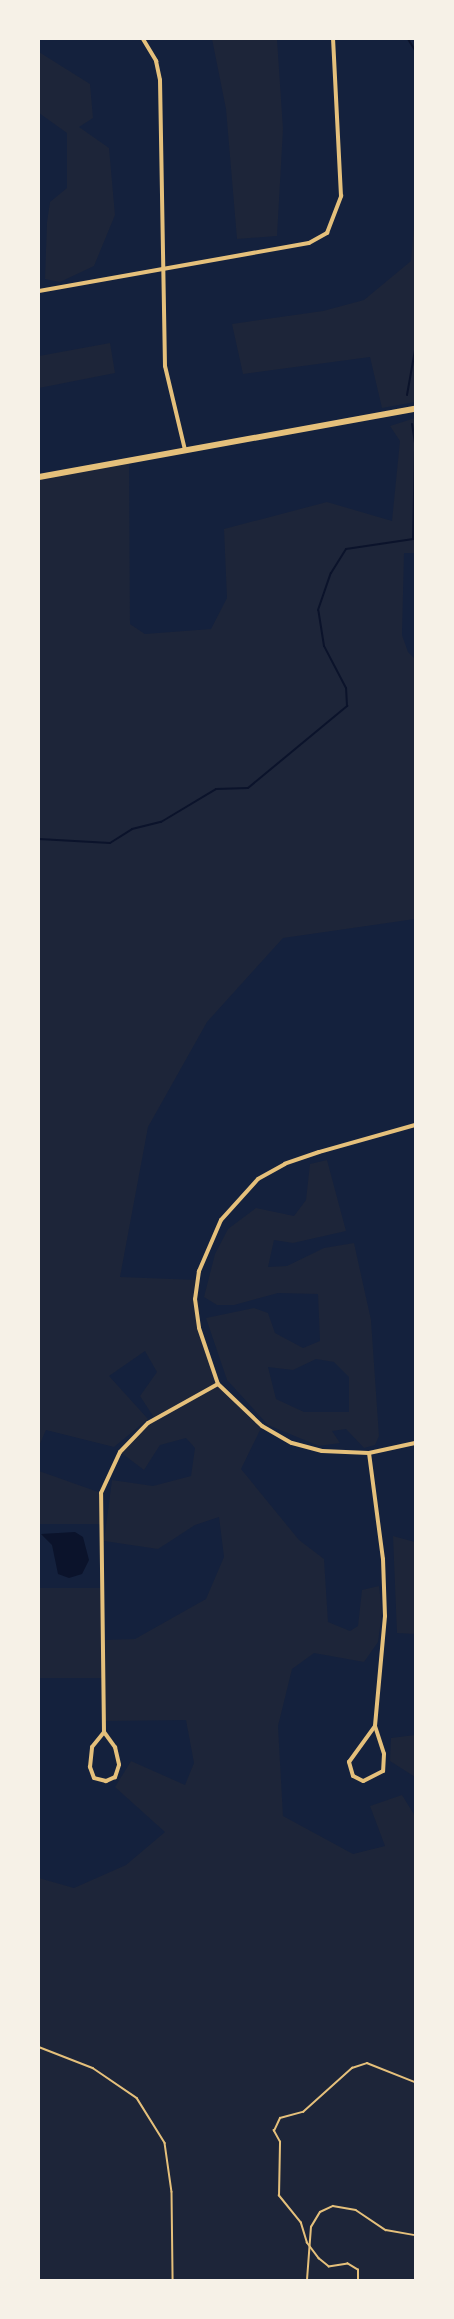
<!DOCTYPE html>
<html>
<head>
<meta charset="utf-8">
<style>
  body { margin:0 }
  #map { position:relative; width:454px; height:2319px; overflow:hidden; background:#14213d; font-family:Commissioner,sans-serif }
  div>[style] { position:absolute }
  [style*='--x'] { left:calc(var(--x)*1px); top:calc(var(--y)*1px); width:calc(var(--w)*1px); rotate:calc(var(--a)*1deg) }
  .green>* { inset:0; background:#1d2539 }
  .water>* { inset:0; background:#0b132b }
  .stream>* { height:2px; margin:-1px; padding:0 1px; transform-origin:1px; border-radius:1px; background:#0b132b }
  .path>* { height:1.5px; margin:-0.75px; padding:0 0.75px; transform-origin:0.75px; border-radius:0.75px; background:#e5c07b }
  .minor>* { height:4px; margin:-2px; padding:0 2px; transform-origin:2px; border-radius:2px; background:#e5c07b }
  .primary>* { height:6px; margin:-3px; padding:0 3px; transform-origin:3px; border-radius:3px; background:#e5c07b }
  span { translate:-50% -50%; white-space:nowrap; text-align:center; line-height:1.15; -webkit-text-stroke:4.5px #f6f1e7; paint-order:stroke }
  .frame { position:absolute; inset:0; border:40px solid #f6f1e7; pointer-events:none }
</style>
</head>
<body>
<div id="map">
  <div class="green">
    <i style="clip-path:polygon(212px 39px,277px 39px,283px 129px,277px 236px,237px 239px,226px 109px)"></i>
    <i style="clip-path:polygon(39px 52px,90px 84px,93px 118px,79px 127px,109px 148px,115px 215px,94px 266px,60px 282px,45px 279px,47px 222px,50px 202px,67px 188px,67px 133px,39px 113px)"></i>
    <i style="clip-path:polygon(415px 214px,415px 402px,382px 408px,370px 357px,243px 374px,232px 324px,323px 311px,364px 300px,411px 261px)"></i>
    <i style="clip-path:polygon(110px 343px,115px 373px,39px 388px,39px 356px)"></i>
    <i style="clip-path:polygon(415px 418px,415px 553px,404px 553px,402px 635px,408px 652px,415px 659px,415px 919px,283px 938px,207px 1022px,148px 1127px,120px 1277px,198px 1280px,199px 1328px,218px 1384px,262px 1426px,241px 1469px,299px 1540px,324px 1559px,328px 1622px,350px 1631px,358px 1626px,362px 1590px,379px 1586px,382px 1612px,378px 1642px,364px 1662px,314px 1653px,292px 1669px,278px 1726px,283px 1816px,353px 1854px,385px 1846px,370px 1806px,402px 1795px,415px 1816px,415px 2280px,39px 2280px,39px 1878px,74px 1888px,126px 1865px,165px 1832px,115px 1787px,131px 1761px,185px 1785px,194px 1763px,186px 1720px,104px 1721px,103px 1678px,39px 1678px,39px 1588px,101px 1588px,102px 1640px,135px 1639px,206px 1599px,224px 1557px,219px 1517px,195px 1525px,158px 1549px,104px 1541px,112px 1480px,153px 1486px,191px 1476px,195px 1448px,186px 1438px,160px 1445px,144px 1470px,120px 1452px,155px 1419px,140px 1396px,157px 1372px,145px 1351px,109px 1376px,148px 1419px,114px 1447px,46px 1430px,39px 1446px,39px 477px,129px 460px,130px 624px,145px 634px,211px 629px,227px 598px,224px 529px,327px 502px,392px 521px,400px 441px,390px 426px)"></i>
    <i style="clip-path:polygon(evenodd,327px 1160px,346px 1231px,293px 1243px,274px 1240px,268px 1267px,287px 1266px,324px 1248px,354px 1243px,371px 1320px,379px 1436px,375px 1445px,364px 1448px,346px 1429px,332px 1431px,340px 1443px,319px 1446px,268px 1425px,227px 1380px,206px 1318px,254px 1308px,268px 1313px,275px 1333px,303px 1348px,320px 1341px,318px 1294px,278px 1293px,234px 1305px,217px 1305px,204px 1297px,215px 1254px,228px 1229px,256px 1208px,294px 1216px,306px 1200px,310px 1164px,327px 1160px,316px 1359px,334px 1362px,349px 1377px,349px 1412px,304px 1412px,276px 1399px,268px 1367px,293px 1370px,316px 1359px)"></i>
    <i style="clip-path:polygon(39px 1471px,101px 1493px,100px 1524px,39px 1524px)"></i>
    <i style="clip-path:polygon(393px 1536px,415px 1542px,415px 1634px,397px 1633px)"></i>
    <i style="clip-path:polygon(415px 1735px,415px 1777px,390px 1761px,391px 1738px)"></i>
  </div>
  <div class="water">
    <i style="clip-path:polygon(75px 1532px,83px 1537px,89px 1560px,82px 1574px,69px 1578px,58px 1574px,52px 1545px,41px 1534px)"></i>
  </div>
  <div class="stream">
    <i style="--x:408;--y:39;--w:13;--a:58"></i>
    <i style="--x:407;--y:395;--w:46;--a:-79.9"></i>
    <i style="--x:412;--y:424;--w:20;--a:81"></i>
    <i style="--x:39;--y:839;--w:71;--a:3.2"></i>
    <i style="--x:110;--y:843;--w:26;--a:-32"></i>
    <i style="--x:132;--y:829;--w:30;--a:-14"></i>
    <i style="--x:161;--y:822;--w:64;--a:-31"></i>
    <i style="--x:216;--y:789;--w:32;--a:-2"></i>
    <i style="--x:248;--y:788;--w:129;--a:-39.6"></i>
    <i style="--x:347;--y:706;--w:18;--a:-93"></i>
    <i style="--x:346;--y:688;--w:47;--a:-117.6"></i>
    <i style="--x:324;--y:646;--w:36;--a:-99"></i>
    <i style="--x:318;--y:610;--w:39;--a:-71"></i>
    <i style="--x:331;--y:573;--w:28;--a:-58"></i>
    <i style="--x:346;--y:549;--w:68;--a:-8.5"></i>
    <i style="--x:413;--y:539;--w:90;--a:-88.7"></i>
  </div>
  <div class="path">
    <i style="--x:39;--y:2047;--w:58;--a:21.3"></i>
    <i style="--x:93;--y:2068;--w:53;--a:34.3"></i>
    <i style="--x:137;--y:2098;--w:53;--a:58.1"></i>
    <i style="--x:165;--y:2143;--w:49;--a:81.9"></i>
    <i style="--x:172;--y:2192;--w:88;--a:89.3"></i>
    <i style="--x:307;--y:2280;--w:53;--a:-85.7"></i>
    <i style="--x:311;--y:2227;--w:17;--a:-59"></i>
    <i style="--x:320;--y:2212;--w:14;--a:-25"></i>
    <i style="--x:333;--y:2206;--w:23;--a:10"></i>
    <i style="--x:356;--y:2210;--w:36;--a:34"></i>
    <i style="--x:386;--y:2230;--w:29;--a:10"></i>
    <i style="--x:358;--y:2280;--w:10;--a:-90"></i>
    <i style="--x:358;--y:2270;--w:12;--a:-149"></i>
    <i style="--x:348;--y:2264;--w:19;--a:171"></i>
    <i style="--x:329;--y:2267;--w:13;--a:-141"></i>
    <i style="--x:319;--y:2259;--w:20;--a:-127"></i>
    <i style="--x:307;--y:2243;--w:21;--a:-107"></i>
    <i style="--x:301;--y:2223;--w:35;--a:-129"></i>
    <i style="--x:279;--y:2196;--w:54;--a:-88.9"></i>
    <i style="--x:280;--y:2142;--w:13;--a:-119"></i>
    <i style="--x:274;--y:2131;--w:14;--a:-65"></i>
    <i style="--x:280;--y:2118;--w:24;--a:-15"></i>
    <i style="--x:303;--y:2112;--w:66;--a:-41.9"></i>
    <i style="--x:352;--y:2068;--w:16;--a:-18"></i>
    <i style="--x:367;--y:2063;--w:52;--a:21.6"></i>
  </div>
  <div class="minor">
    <i style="--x:143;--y:39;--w:26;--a:59"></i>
    <i style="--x:156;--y:61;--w:19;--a:78"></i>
    <i style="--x:160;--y:80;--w:286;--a:89"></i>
    <i style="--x:165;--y:366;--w:86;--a:76.6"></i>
    <i style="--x:39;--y:291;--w:274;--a:-10.1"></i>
    <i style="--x:309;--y:243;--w:21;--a:-29"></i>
    <i style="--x:327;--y:233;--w:40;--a:-69"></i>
    <i style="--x:341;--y:196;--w:157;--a:-92.9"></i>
    <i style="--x:415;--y:1125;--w:100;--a:164.3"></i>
    <i style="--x:319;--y:1152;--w:36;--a:161"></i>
    <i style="--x:285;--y:1164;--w:31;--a:151"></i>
    <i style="--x:258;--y:1179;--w:55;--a:132.1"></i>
    <i style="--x:221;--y:1220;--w:56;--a:113.3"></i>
    <i style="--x:199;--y:1271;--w:28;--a:98"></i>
    <i style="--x:195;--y:1299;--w:29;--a:82"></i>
    <i style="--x:199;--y:1328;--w:59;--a:71.3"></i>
    <i style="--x:218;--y:1384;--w:61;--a:43.7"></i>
    <i style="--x:262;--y:1426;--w:34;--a:30"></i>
    <i style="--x:292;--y:1443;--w:31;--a:15"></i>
    <i style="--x:322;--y:1451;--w:47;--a:2.4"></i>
    <i style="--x:369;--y:1453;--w:47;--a:-12.3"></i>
    <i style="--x:369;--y:1453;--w:107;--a:82.5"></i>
    <i style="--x:383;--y:1559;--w:57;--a:88"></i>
    <i style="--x:385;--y:1616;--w:110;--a:95.2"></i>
    <i style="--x:375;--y:1726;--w:29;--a:72"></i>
    <i style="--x:384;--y:1754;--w:17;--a:93"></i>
    <i style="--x:383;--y:1771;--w:22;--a:153"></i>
    <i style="--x:363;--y:1781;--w:11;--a:-153"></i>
    <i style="--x:353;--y:1776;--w:15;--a:-106"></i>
    <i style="--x:349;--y:1762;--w:44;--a:-54.2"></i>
    <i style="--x:104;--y:1732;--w:239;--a:-90.7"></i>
    <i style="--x:101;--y:1493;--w:45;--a:-65.1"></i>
    <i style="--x:120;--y:1452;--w:40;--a:-46"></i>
    <i style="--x:148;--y:1423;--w:80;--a:-29.1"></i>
    <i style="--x:104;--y:1732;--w:19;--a:54"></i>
    <i style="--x:115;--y:1747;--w:18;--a:77"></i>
    <i style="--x:119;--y:1765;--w:13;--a:108"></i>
    <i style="--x:115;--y:1777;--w:10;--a:156"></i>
    <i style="--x:106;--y:1781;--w:12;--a:-166"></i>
    <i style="--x:94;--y:1778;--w:12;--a:-110"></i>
    <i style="--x:90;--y:1767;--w:20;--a:-84"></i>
    <i style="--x:92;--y:1747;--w:19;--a:-51"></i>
  </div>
  <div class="primary">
    <i style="--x:39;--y:477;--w:382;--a:-10.3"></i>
  </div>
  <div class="frame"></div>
</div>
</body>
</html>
